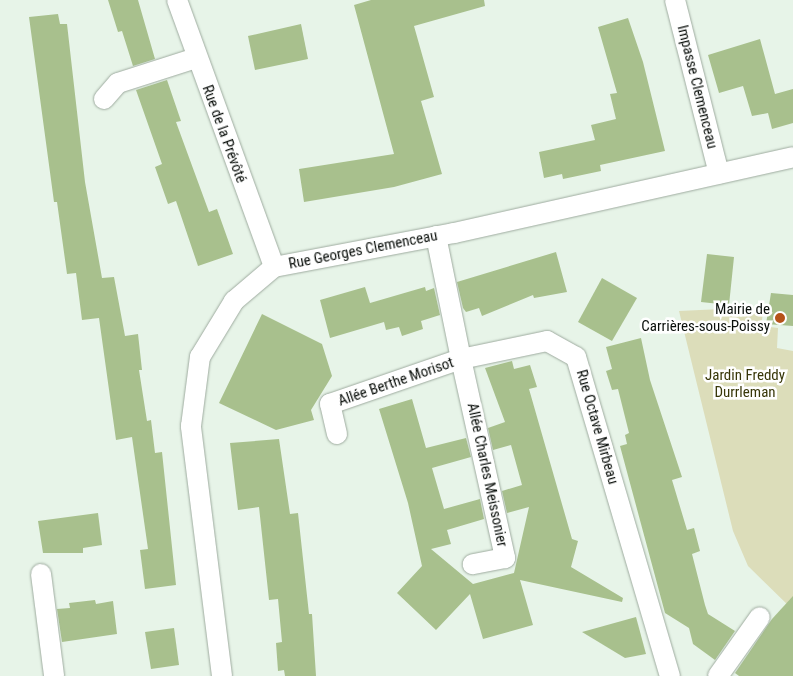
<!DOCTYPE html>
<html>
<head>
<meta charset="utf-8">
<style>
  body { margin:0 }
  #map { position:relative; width:793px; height:676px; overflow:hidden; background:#e7f4e8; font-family:"Roboto Condensed",sans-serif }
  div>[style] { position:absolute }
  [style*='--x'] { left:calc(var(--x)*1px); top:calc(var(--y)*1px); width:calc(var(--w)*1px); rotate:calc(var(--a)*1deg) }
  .green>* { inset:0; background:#dcddba }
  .building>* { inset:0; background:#a8c08d }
  .roads { filter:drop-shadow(0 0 1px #9eab9f) drop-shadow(0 0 1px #9eab9f) }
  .minor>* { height:20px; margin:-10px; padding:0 10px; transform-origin:10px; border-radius:10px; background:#fff }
  .dots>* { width:14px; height:14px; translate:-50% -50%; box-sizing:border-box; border:2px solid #fff; border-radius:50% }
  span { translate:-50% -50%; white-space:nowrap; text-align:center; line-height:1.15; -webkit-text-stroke:5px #fff; paint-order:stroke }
  .street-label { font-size:15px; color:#090e0a }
  .poi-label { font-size:15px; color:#090e0a }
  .right { translate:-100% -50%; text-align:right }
  .park-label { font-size:15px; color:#383709 }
</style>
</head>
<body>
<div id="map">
  <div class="green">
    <i style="clip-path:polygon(764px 307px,761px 326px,778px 328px,777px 348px,793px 351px,793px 610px,748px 566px,733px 531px,679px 311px)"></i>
  </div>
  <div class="building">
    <i style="clip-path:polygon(108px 0,138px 0,155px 59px,133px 66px,122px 31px,118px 32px)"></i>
    <i style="clip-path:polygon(371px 0,484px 0,485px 6px,414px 26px,434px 97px,421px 101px,442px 174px,394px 187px,304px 202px,299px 169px,394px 154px,354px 5px)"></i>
    <i style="clip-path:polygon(58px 14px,60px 24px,67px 24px,85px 182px,102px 278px,114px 277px,125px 336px,138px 334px,142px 370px,139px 370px,147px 421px,151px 420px,155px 453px,162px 452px,176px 585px,145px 589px,140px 550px,148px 549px,132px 437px,116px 440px,99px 318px,82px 320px,76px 273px,67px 274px,57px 202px,54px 202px,29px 17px)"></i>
    <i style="clip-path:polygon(628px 18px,643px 62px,665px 151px,600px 165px,601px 171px,563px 179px,562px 174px,544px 178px,539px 152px,595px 140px,591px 125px,616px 119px,610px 94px,617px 93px,598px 27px)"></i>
    <i style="clip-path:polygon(301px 24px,308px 59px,255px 70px,248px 36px)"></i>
    <i style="clip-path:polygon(760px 39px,775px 94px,793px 89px,793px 123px,772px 129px,768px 113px,752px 116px,743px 86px,719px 93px,708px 55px)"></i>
    <i style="clip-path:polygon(167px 80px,181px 121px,176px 122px,209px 212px,217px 209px,233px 254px,198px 266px,176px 201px,168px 204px,155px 167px,162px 164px,136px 90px)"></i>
    <i style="clip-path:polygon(556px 252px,567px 292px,534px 298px,533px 295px,482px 316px,479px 308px,466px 312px,463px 308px,457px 282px)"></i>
    <i style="clip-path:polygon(707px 254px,734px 257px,729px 305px,701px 302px)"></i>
    <i style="clip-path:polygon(602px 278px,637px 298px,612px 341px,578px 322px)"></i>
    <i style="clip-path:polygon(365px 287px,370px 303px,425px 287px,426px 291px,434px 288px,440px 315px,421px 321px,423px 329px,402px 336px,399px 327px,386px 330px,384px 322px,330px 338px,320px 300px)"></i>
    <i style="clip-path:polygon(771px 293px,793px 295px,793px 326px,766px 324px)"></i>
    <i style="clip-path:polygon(262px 314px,322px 344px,332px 376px,311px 410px,314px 420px,276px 430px,219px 403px)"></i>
    <i style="clip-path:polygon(641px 338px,650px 380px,682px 477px,672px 480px,687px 530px,694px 528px,700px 551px,692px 554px,705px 605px,708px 614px,735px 631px,715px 660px,693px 644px,689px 628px,665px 613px,620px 446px,627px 444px,625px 435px,629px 433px,618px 389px,612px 390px,606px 371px,612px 369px,606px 347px)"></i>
    <i style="clip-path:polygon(512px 361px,514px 369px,530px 365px,537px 387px,529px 389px,572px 539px,578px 541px,571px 567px,623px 598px,622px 602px,520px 580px,533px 625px,483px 639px,470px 594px,436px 630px,397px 593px,422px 566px,408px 503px,379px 409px,412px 399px,426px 448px,466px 438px,471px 457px,432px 468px,444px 509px,480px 499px,484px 519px,447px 530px,451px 544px,431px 549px,473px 584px,514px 573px,529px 507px,507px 513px,502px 491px,522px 485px,511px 445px,493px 450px,488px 428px,505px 422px,485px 368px)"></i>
    <i style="clip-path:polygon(279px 439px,290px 514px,298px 513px,309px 614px,312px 614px,316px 676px,285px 676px,284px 670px,278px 671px,276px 643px,282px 642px,278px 599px,269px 600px,259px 507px,238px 510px,230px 443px)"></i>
    <i style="clip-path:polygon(98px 513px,102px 545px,83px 548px,83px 553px,43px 553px,38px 521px)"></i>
    <i style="clip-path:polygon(793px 596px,793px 676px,739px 676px,735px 673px,772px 619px)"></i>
    <i style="clip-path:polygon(95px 600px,96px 604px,113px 601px,117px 634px,62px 642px,57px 609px,70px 608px,69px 603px)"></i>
    <i style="clip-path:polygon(636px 617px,646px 654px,625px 658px,582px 632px)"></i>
    <i style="clip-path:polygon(174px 628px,179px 665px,151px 669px,145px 632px)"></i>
  </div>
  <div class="roads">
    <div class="minor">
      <i style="--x:177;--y:0;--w:284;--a:70"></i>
      <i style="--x:675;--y:0;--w:179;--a:75.8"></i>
      <i style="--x:104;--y:99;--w:21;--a:-49"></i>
      <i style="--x:118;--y:83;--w:82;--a:-17.8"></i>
      <i style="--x:436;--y:236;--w:126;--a:78.5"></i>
      <i style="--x:461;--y:359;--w:88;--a:-11.8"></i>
      <i style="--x:547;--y:341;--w:33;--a:29"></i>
      <i style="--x:576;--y:357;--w:333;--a:73.6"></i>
      <i style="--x:337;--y:434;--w:31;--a:-103"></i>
      <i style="--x:330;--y:404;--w:139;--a:-19"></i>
      <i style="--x:461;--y:359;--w:204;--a:77.5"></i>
      <i style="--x:505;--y:558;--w:33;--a:169"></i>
      <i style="--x:41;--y:574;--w:103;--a:82.7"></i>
      <i style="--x:222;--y:676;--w:252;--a:-97.1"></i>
      <i style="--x:191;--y:426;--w:70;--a:-82.6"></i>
      <i style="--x:200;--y:357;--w:66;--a:-58.7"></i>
      <i style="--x:234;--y:301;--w:52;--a:-40.4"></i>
      <i style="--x:274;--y:267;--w:183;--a:-10.7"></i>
      <i style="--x:454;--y:233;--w:347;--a:-12.6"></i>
      <i style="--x:718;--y:676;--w:72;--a:-54.6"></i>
    </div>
  </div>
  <div class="dots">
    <i style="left:780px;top:318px;background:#b55219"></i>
  </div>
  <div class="street-label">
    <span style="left:697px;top:87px;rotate:76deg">Impasse Clemenceau</span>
    <span style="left:224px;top:134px;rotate:70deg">Rue de la Prévôté</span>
    <span style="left:363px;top:250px;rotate:-11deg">Rue Georges Clemenceau</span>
    <span style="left:396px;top:382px;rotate:-19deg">Allée Berthe Morisot</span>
    <span style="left:597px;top:427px;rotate:74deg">Rue Octave Mirbeau</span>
    <span style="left:487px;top:475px;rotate:78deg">Allée Charles Meissonier</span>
  </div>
  <div class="poi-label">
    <span class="right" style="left:770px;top:318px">Mairie de<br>Carrières-sous-Poissy</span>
  </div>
  <div class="park-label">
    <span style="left:745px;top:384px">Jardin Freddy<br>Durrleman</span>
  </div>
</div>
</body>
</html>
